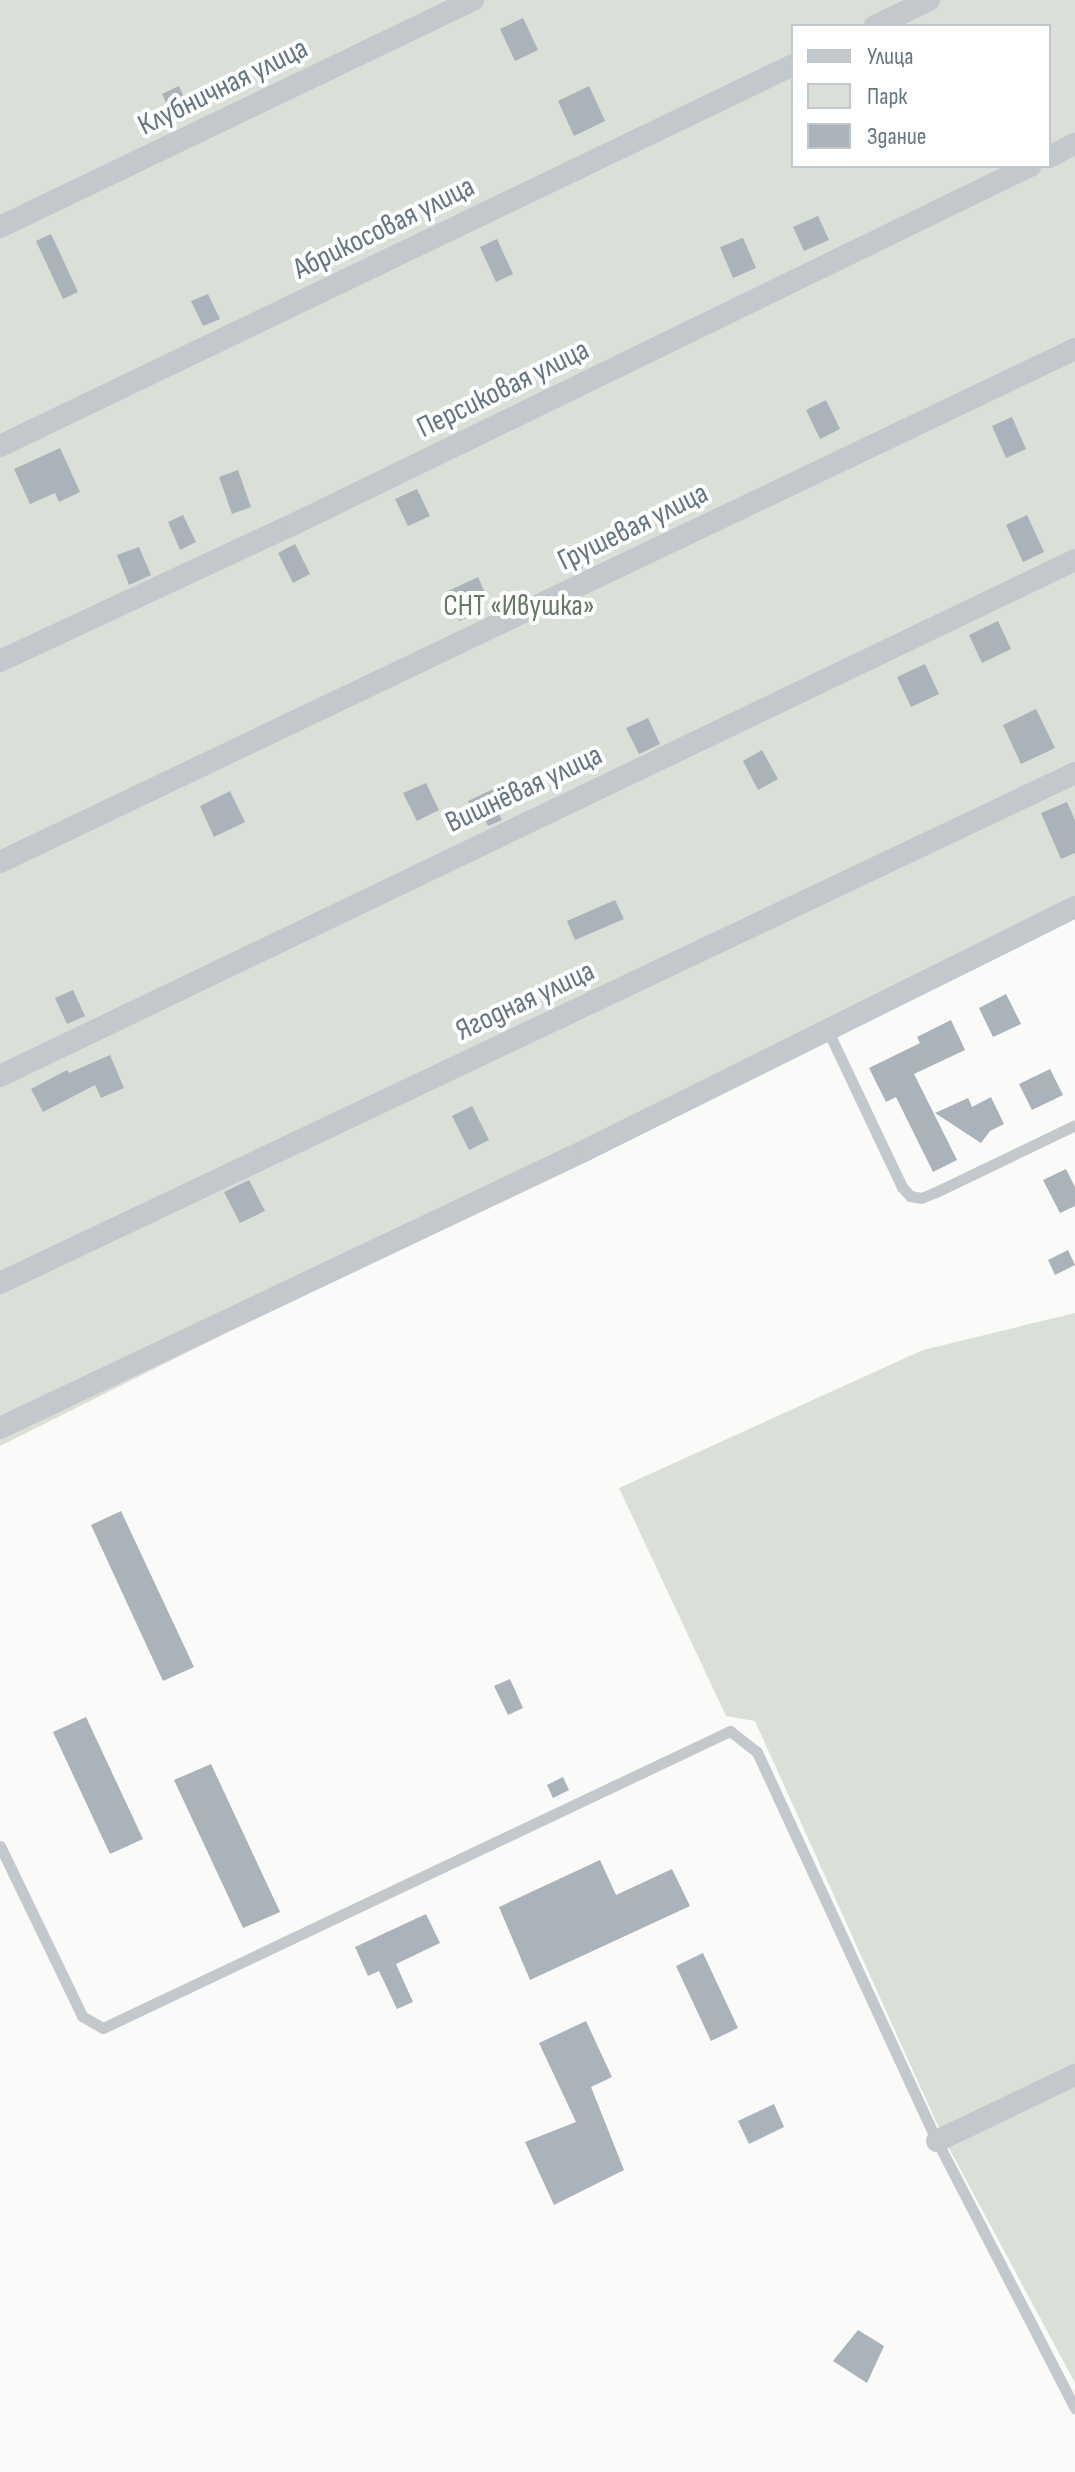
<!DOCTYPE html>
<html>
<head>
<meta charset="utf-8">
<style>
  body { margin:0 }
  #map { position:relative; width:1075px; height:2472px; overflow:hidden; background:#fafaf8; font-family:"Sofia Sans Condensed",sans-serif }
  div>[style] { position:absolute }
  [style*='--x'] { left:calc(var(--x)*1px); top:calc(var(--y)*1px); width:calc(var(--w)*1px); rotate:calc(var(--a)*1deg) }
  .green>* { inset:0; background:#dadfd7 }
  .building>* { inset:0; background:#aab3b9 }
  .lane>* { height:11px; margin:-5.5px; padding:0 5.5px; transform-origin:5.5px; border-radius:5.5px; background:#c3c8cc }
  .street>* { height:22px; margin:-11px; padding:0 11px; transform-origin:11px; border-radius:11px; background:#c3c8cc }
  span { translate:-50% -50%; white-space:nowrap; text-align:center; line-height:1.15; -webkit-text-stroke:8px #fff; paint-order:stroke }
  .street-label { font-size:30px; color:#657683 }
  .park-label { font-size:30px; color:#687a64 }
  .legend { position:absolute; left:791px; top:24px; width:260px; height:144px; box-sizing:border-box; background:#fff; border:2px solid #c1c8cd; margin:0; padding:10px 14px; list-style:none; font-size:24px; color:#657683 }
  .legend li { display:flex; align-items:center; gap:16px; height:40px }
  .legend b { width:40px; border:2px solid #c1c8cd }
</style>
</head>
<body>
<div id="map">
  <div class="green">
    <i style="clip-path:polygon(evenodd,0 0,1075px 0,1075px 909px,0 1446px,0 0,793px 26px,1049px 26px,1049px 166px,793px 166px,793px 26px)"></i>
    <i style="clip-path:polygon(1075px 1313px,1075px 2383px,943px 2137px,755px 1721px,726px 1716px,619px 1488px,923px 1350px)"></i>
  </div>
  <div class="building">
    <i style="clip-path:polygon(523px 18px,538px 50px,515px 61px,500px 29px)"></i>
    <i style="clip-path:polygon(179px 86px,190px 111px,174px 119px,162px 94px)"></i>
    <i style="clip-path:polygon(589px 86px,605px 121px,574px 136px,558px 101px)"></i>
    <i style="clip-path:polygon(818px 216px,829px 240px,804px 251px,793px 227px)"></i>
    <i style="clip-path:polygon(51px 234px,78px 292px,63px 299px,36px 241px)"></i>
    <i style="clip-path:polygon(743px 238px,756px 268px,733px 278px,720px 247px)"></i>
    <i style="clip-path:polygon(497px 239px,513px 274px,496px 282px,480px 247px)"></i>
    <i style="clip-path:polygon(208px 294px,220px 319px,203px 326px,191px 301px)"></i>
    <i style="clip-path:polygon(826px 400px,840px 429px,820px 439px,806px 410px)"></i>
    <i style="clip-path:polygon(1012px 417px,1026px 449px,1006px 458px,992px 426px)"></i>
    <i style="clip-path:polygon(60px 448px,80px 492px,59px 502px,55px 493px,30px 504px,14px 469px)"></i>
    <i style="clip-path:polygon(238px 470px,251px 507px,232px 514px,219px 477px)"></i>
    <i style="clip-path:polygon(417px 489px,430px 516px,408px 526px,395px 499px)"></i>
    <i style="clip-path:polygon(183px 515px,196px 542px,180px 550px,168px 522px)"></i>
    <i style="clip-path:polygon(1027px 515px,1044px 552px,1023px 562px,1006px 525px)"></i>
    <i style="clip-path:polygon(295px 544px,310px 574px,293px 583px,278px 553px)"></i>
    <i style="clip-path:polygon(139px 547px,151px 575px,129px 585px,117px 555px)"></i>
    <i style="clip-path:polygon(478px 577px,487px 597px,476px 602px,480px 612px,459px 621px,446px 592px)"></i>
    <i style="clip-path:polygon(998px 621px,1011px 649px,982px 663px,969px 635px)"></i>
    <i style="clip-path:polygon(925px 664px,939px 694px,911px 707px,897px 677px)"></i>
    <i style="clip-path:polygon(1036px 709px,1055px 748px,1021px 764px,1003px 725px)"></i>
    <i style="clip-path:polygon(648px 718px,660px 744px,639px 754px,626px 728px)"></i>
    <i style="clip-path:polygon(762px 750px,778px 779px,758px 790px,743px 761px)"></i>
    <i style="clip-path:polygon(426px 783px,439px 810px,417px 821px,403px 793px)"></i>
    <i style="clip-path:polygon(493px 789px,501px 806px,497px 810px,502px 820px,488px 826px,484px 818px,478px 820px,468px 801px)"></i>
    <i style="clip-path:polygon(230px 791px,245px 822px,214px 837px,200px 806px)"></i>
    <i style="clip-path:polygon(1067px 802px,1075px 820px,1075px 853px,1061px 859px,1041px 813px)"></i>
    <i style="clip-path:polygon(615px 900px,624px 919px,575px 940px,567px 921px)"></i>
    <i style="clip-path:polygon(73px 990px,85px 1016px,67px 1024px,55px 998px)"></i>
    <i style="clip-path:polygon(1006px 994px,1021px 1024px,993px 1037px,979px 1008px)"></i>
    <i style="clip-path:polygon(951px 1020px,965px 1050px,914px 1074px,957px 1160px,933px 1172px,896px 1097px,886px 1102px,869px 1068px,920px 1043px,917px 1037px)"></i>
    <i style="clip-path:polygon(110px 1055px,124px 1088px,101px 1098px,95px 1085px,43px 1112px,31px 1089px,67px 1070px,69px 1073px)"></i>
    <i style="clip-path:polygon(1050px 1069px,1063px 1095px,1032px 1110px,1019px 1084px)"></i>
    <i style="clip-path:polygon(991px 1097px,1004px 1124px,990px 1131px,981px 1143px,935px 1113px,968px 1098px,972px 1107px)"></i>
    <i style="clip-path:polygon(472px 1106px,489px 1140px,469px 1150px,452px 1116px)"></i>
    <i style="clip-path:polygon(1066px 1169px,1075px 1187px,1075px 1206px,1060px 1213px,1043px 1180px)"></i>
    <i style="clip-path:polygon(249px 1180px,265px 1211px,240px 1223px,224px 1192px)"></i>
    <i style="clip-path:polygon(1068px 1250px,1075px 1265px,1055px 1275px,1048px 1260px)"></i>
    <i style="clip-path:polygon(121px 1511px,194px 1667px,163px 1681px,91px 1525px)"></i>
    <i style="clip-path:polygon(510px 1679px,523px 1708px,508px 1715px,494px 1686px)"></i>
    <i style="clip-path:polygon(86px 1717px,143px 1839px,110px 1854px,53px 1732px)"></i>
    <i style="clip-path:polygon(211px 1764px,280px 1912px,243px 1928px,174px 1780px)"></i>
    <i style="clip-path:polygon(563px 1777px,569px 1790px,553px 1798px,547px 1785px)"></i>
    <i style="clip-path:polygon(600px 1860px,616px 1895px,672px 1869px,690px 1906px,530px 1980px,499px 1907px)"></i>
    <i style="clip-path:polygon(426px 1914px,440px 1943px,396px 1964px,413px 2002px,397px 2009px,379px 1971px,368px 1976px,355px 1947px)"></i>
    <i style="clip-path:polygon(703px 1953px,738px 2028px,711px 2041px,676px 1966px)"></i>
    <i style="clip-path:polygon(586px 2021px,612px 2077px,591px 2087px,624px 2170px,554px 2205px,525px 2142px,576px 2122px,539px 2043px)"></i>
    <i style="clip-path:polygon(774px 2104px,784px 2127px,749px 2144px,738px 2121px)"></i>
    <i style="clip-path:polygon(858px 2330px,884px 2346px,867px 2383px,833px 2361px)"></i>
  </div>
  <div class="lane">
    <i style="--x:827;--y:1029;--w:175;--a:64.6"></i>
    <i style="--x:902;--y:1187;--w:12;--a:48"></i>
    <i style="--x:910;--y:1196;--w:11;--a:10"></i>
    <i style="--x:921;--y:1198;--w:16;--a:-22"></i>
    <i style="--x:936;--y:1192;--w:154;--a:-25.7"></i>
    <i style="--x:0;--y:1846;--w:189;--a:64.2"></i>
    <i style="--x:82;--y:2016;--w:24;--a:30"></i>
    <i style="--x:103;--y:2028;--w:694;--a:-25.35"></i>
    <i style="--x:730;--y:1731;--w:34;--a:38"></i>
    <i style="--x:757;--y:1752;--w:429;--a:65.2"></i>
    <i style="--x:937;--y:2141;--w:301;--a:62.7"></i>
  </div>
  <div class="street">
    <i style="--x:875;--y:26;--w:60;--a:-25.7"></i>
    <i style="--x:1049;--y:157;--w:29;--a:-27"></i>
    <i style="--x:0;--y:227;--w:525;--a:-25.64"></i>
    <i style="--x:0;--y:446;--w:880;--a:-25.66"></i>
    <i style="--x:0;--y:661;--w:322;--a:-25"></i>
    <i style="--x:292;--y:525;--w:821;--a:-25.94"></i>
    <i style="--x:0;--y:862;--w:1191;--a:-25.51"></i>
    <i style="--x:0;--y:1076;--w:1192;--a:-25.64"></i>
    <i style="--x:0;--y:1283;--w:1190;--a:-25.38"></i>
    <i style="--x:0;--y:1428;--w:649;--a:-25.38"></i>
    <i style="--x:586;--y:1150;--w:546;--a:-26.42"></i>
    <i style="--x:937;--y:2141;--w:153;--a:-25.6"></i>
  </div>
  <div class="street-label">
    <span style="left:223px;top:87px;rotate:-26deg">Клубничная улица</span>
    <span style="left:384px;top:228px;rotate:-26deg">Абрикосовая улица</span>
    <span style="left:503px;top:389px;rotate:-26deg">Персиковая улица</span>
    <span style="left:633px;top:527px;rotate:-26deg">Грушевая улица</span>
    <span style="left:524px;top:789px;rotate:-25deg">Вишнёвая улица</span>
    <span style="left:525px;top:1001px;rotate:-25deg">Ягодная улица</span>
  </div>
  <div class="park-label">
    <span style="left:519px;top:606px">СНТ «Ивушка»</span>
  </div>
  <ul class="legend">
  <li><b style="height:10px;background:#c3c8cc"></b>Улица</li>
  <li><b style="height:22px;background:#dadfd7"></b>Парк</li>
  <li><b style="height:22px;background:#aab3b9"></b>Здание</li>
  </ul>
</div>
</body>
</html>
